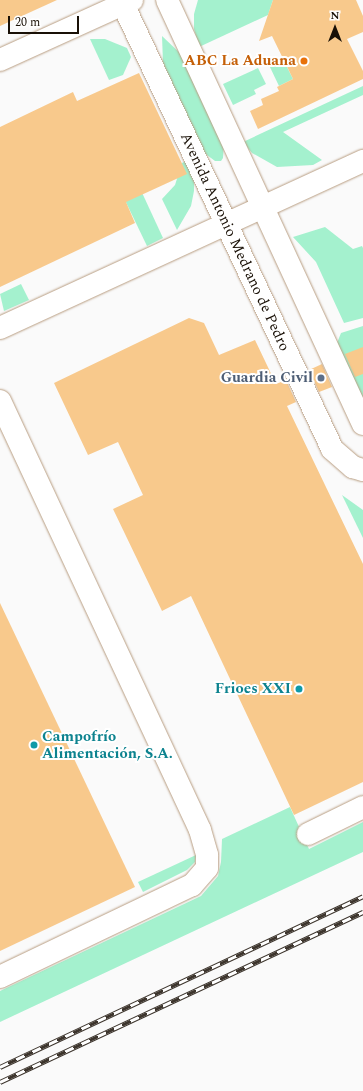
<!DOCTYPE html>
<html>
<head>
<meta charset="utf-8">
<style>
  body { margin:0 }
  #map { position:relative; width:363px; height:1091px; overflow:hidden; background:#fafafa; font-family:Spectral,serif }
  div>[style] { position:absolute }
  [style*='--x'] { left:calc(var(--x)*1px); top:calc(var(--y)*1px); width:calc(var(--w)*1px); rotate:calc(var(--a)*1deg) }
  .green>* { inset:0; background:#a4f1ce }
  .building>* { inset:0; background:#f8c98c }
  .roads { filter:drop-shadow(0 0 1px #b89d81) drop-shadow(0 0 1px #b89d81) }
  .minor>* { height:22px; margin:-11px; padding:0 11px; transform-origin:11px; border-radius:11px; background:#fff }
  .rail>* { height:4.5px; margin-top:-2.25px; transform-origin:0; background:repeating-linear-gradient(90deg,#fff 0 9px,#3d352d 0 18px); box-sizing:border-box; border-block:1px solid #3d352d }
  .dots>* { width:11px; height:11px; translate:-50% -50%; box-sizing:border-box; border:2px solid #fff; border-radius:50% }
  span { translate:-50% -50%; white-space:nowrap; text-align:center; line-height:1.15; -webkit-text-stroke:4px #fff; paint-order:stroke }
  .food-label { font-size:15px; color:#c56008; font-weight:700 }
  .right { translate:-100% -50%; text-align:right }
  .street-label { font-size:15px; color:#191006 }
  .service-label { font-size:15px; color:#4e5e75; font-weight:700 }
  .culture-label { font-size:15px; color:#0d838f; font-weight:700 }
  .left { translate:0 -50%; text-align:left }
  .north { position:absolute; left:315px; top:8px; width:40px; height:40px; -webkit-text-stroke:3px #fff; paint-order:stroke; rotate:0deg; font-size:11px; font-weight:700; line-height:16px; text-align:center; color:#191006 }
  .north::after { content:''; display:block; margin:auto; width:14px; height:18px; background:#191006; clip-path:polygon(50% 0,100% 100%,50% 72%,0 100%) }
  .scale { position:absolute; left:8px; top:16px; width:71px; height:18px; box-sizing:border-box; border:2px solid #191006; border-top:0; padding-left:5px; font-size:12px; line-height:14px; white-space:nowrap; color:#191006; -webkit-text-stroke:3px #fff; paint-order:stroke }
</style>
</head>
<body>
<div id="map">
  <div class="green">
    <i style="clip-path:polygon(198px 0,273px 0,268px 15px,199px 47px,194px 29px,194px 14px)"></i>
    <i style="clip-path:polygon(162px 36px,183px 56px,224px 142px,223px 158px,221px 161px,215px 161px,203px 152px,163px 63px)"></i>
    <i style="clip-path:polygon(90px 39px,105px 39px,127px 48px,131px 57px,123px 75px,109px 80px)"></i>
    <i style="clip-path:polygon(282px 57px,293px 79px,279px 86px,268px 63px)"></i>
    <i style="clip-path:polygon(258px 68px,266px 84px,254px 90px,256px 94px,233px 105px,223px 84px)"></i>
    <i style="clip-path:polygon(363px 86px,363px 95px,283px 132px,322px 160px,313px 165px,277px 167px,252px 153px,243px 142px)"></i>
    <i style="clip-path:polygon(186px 161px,194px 181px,194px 191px,191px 206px,177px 230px,162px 199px,175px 185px,182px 163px)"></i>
    <i style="clip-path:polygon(138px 184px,163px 238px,147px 246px,121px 192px)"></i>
    <i style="clip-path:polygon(325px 227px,353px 249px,362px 246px,363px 248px,363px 318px,344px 323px,316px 262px,293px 237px)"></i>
    <i style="clip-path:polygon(21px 284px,29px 300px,4px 311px,0 294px)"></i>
    <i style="clip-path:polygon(363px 326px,363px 404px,337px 343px,341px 333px)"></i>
    <i style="clip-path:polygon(342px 495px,363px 510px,363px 538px)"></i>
    <i style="clip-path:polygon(290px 807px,309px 849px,363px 822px,363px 852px,0 1022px,0 991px,201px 896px,218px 876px,221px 862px,222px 839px)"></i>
    <i style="clip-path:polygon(196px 855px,195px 862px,187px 870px,143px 892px,138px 882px)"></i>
  </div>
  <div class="building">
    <i style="clip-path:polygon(0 0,57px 0,0 26px)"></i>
    <i style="clip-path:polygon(273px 0,356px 0,363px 16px,363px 32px,347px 39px,363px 71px,363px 79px,258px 129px,250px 111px,263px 105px,261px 99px,279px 91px,277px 87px,293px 79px,272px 36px,259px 41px)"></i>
    <i style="clip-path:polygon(139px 73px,187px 174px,126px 202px,135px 223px,0 287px,0 127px,73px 92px,77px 101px)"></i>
    <i style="clip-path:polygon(189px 318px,204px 323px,219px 355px,255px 340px,276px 384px,286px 380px,296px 402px,287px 406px,363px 564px,363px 782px,294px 815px,191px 596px,162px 611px,113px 509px,143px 495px,118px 442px,88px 455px,54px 383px)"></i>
    <i style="clip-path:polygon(363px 347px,363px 374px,355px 377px,345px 354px)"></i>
    <i style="clip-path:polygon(322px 364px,332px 387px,319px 392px,309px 370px)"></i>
    <i style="clip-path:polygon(0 603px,135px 887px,0 951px)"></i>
  </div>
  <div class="roads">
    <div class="minor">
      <i style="--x:121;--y:0;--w:496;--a:64.8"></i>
      <i style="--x:332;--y:449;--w:28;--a:41"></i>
      <i style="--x:353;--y:467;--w:10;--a:17"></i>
      <i style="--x:167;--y:0;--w:467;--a:65.2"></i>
      <i style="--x:0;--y:60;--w:145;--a:-24.4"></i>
      <i style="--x:0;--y:328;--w:400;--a:-24.7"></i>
      <i style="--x:0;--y:401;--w:473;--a:65"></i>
      <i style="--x:200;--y:830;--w:26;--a:74"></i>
      <i style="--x:207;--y:855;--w:13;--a:90"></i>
      <i style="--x:207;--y:868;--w:23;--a:131"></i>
      <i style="--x:192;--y:885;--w:213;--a:154.4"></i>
      <i style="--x:308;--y:834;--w:61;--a:-26.1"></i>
    </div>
  </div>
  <div class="rail">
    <i style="--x:0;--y:1067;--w:401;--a:-25.2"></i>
    <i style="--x:0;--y:1082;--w:401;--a:-25.1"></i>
  </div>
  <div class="dots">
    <i style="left:304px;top:61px;background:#e8710a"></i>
    <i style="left:321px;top:378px;background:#5c6f8a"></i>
    <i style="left:299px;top:689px;background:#0f9aa8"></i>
    <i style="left:34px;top:745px;background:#0f9aa8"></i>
  </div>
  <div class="food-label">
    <span class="right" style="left:296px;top:61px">ABC La Aduana</span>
  </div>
  <div class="street-label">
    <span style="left:235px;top:242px;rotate:65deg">Avenida Antonio Medrano de Pedro</span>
  </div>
  <div class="service-label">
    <span class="right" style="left:313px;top:378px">Guardia Civil</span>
  </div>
  <div class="culture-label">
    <span class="right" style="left:291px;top:689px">Frioes XXI</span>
    <span class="left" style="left:42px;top:745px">Campofrío<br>Alimentación, S.A.</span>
  </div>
  <div class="north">N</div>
  <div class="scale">20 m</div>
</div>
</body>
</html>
